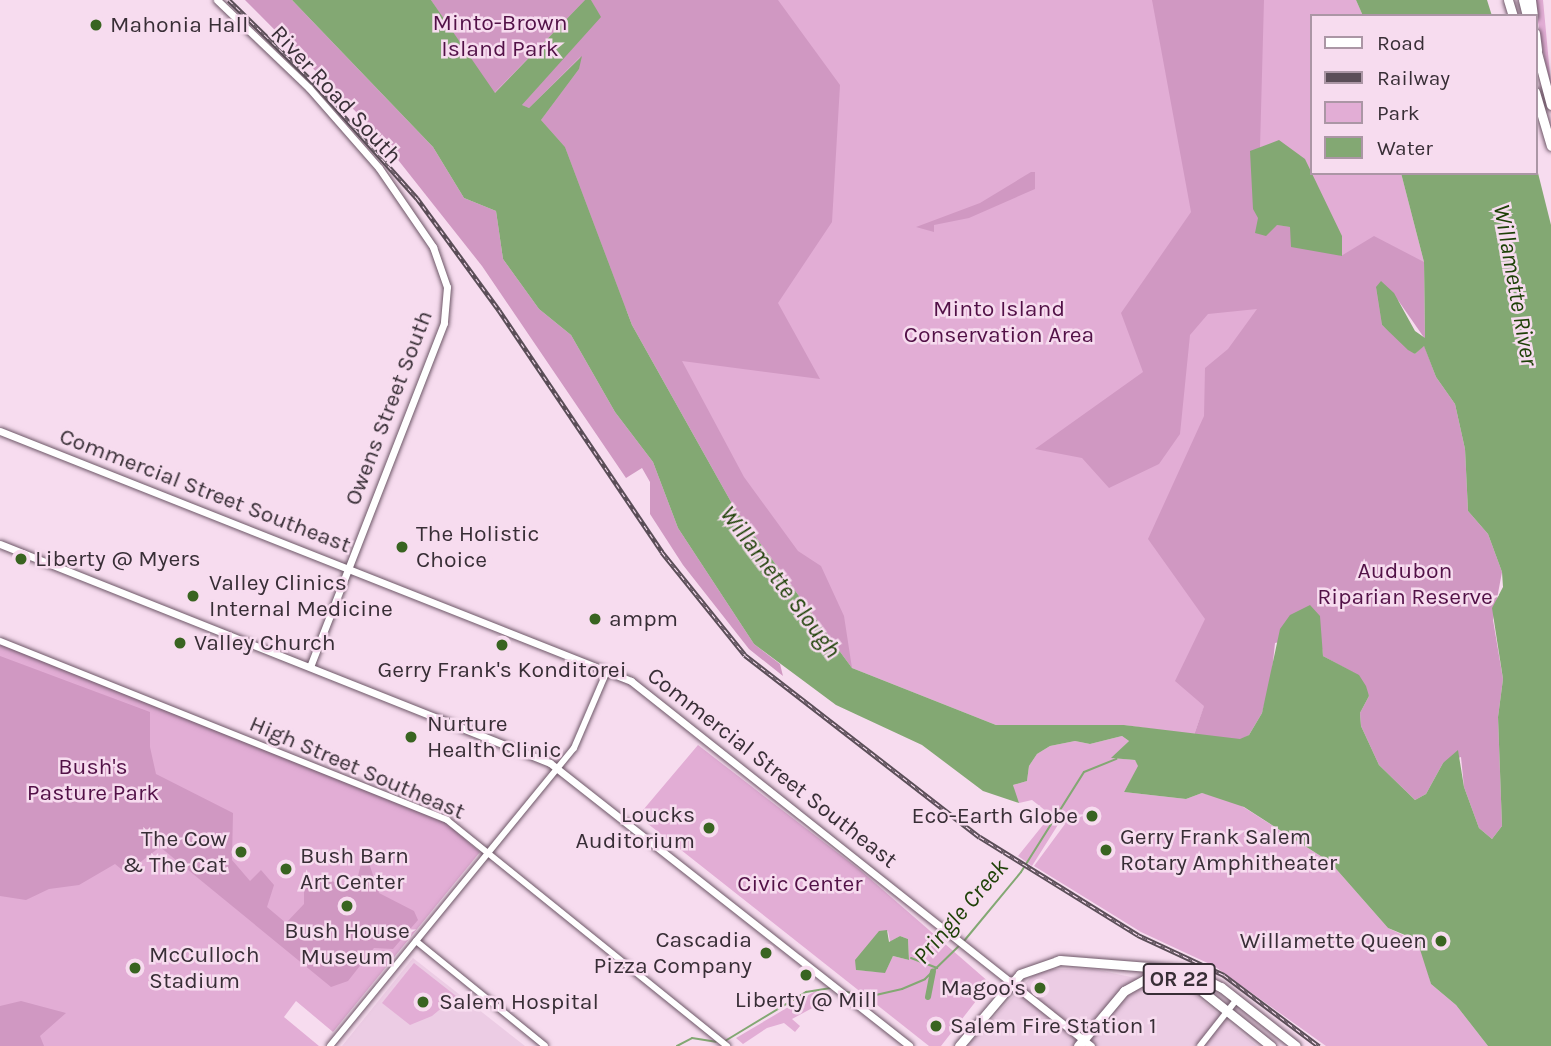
<!DOCTYPE html>
<html>
<head>
<meta charset="utf-8">
<style>
  body { margin:0 }
  #map { position:relative; width:1551px; height:1046px; overflow:hidden; background:#f7dcef; font-family:Karla,sans-serif }
  div>[style] { position:absolute }
  [style*='--x'] { left:calc(var(--x)*1px); top:calc(var(--y)*1px); width:calc(var(--w)*1px); rotate:calc(var(--a)*1deg) }
  .built>* { inset:0; background:#eccce4 }
  .green>* { inset:0; background:#e2add5 }
  .forest>* { inset:0; background:#d098c2 }
  .water>* { inset:0; background:#83a873 }
  .stream>* { height:2px; margin:-1px; padding:0 1px; transform-origin:1px; border-radius:1px; background:#83a873 }
  .canal>* { height:6px; margin:-3px; padding:0 3px; transform-origin:3px; border-radius:3px; background:#83a873 }
  .roads { filter:drop-shadow(0 0 2px #6d5767) drop-shadow(0 0 2px #6d5767) }
  .secondary>* { height:6px; margin:-3px; padding:0 3px; transform-origin:3px; border-radius:3px; background:#fff }
  .primary>* { height:7px; margin:-3.5px; padding:0 3.5px; transform-origin:3.5px; border-radius:3.5px; background:#fff }
  .highway>* { height:9px; margin:-4.5px; padding:0 4.5px; transform-origin:4.5px; border-radius:4.5px; background:#fff }
  .rail>* { height:4.5px; margin-top:-2.25px; transform-origin:0; background:repeating-linear-gradient(90deg,#f7dcef 0 5px,#5b4e58 0 10px); box-sizing:border-box; border-block:2px solid #5b4e58 }
  .dots>* { width:19px; height:19px; translate:-50% -50%; box-sizing:border-box; border:4px solid #f7dcef; border-radius:50% }
  span { translate:-50% -50%; white-space:nowrap; text-align:center; line-height:1.15; -webkit-text-stroke:5px #f7dcef; paint-order:stroke }
  .shield-label span { padding:2px 5px; background:#f7dcef; border:2px solid; border-radius:5px; -webkit-text-stroke-width:0 }
  .shield-label { font-size:21px; color:#382e36; font-weight:700 }
  .park-label { font-size:23px; color:#521147 }
  .poi-label { font-size:23px; color:#382e36 }
  .left { translate:0 -50%; text-align:left }
  .right { translate:-100% -50%; text-align:right }
  .street-label { font-size:23px; color:#382e36 }
  .water-label { font-size:24px; color:#1e4107; font-style:italic }
  .legend { position:absolute; left:1310px; top:14px; width:228px; height:161px; box-sizing:border-box; background:#f7dcef; border:2px solid #ab96a5; margin:0; padding:9px 12px; list-style:none; font-size:21px; color:#382e36 }
  .legend li { display:flex; align-items:center; gap:14px; height:35px }
  .legend b { width:35px; border:2px solid #ab96a5 }
</style>
</head>
<body>
<div id="map">
  <div class="built">
    <i style="clip-path:polygon(413px 958px,525px 1046px,342px 1046px)"></i>
    <i style="clip-path:polygon(1052px 969px,1093px 969px,1188px 989px,1257px 1046px,967px 1046px,1033px 975px)"></i>
  </div>
  <div class="green">
    <i style="clip-path:polygon(431px 0,1356px 0,1363px 16px,1311px 16px,1311px 173px,1401px 173px,1424px 262px,1295px 449px,1194px 735px,1124px 725px,996px 725px,852px 668px)"></i>
    <i style="clip-path:polygon(1534px 0,1543px 0,1551px 85px,1545px 61px)"></i>
    <i style="clip-path:polygon(0 644px,446px 823px,480px 852px,333px 1032px,296px 1001px,284px 1017px,319px 1046px,0 1046px)"></i>
    <i style="clip-path:polygon(1122px 736px,1129px 741px,1112px 758px,1135px 760px,1139px 766px,1124px 792px,1186px 799px,1202px 793px,1234px 801px,1330px 862px,1388px 928px,1420px 943px,1431px 984px,1456px 1005px,1488px 1046px,1326px 1046px,1214px 966px,1141px 932px,1034px 866px,1065px 824px,1061px 820px,1032px 866px,1018px 856px,1051px 815px,1032px 800px,1019px 803px,1015px 795px,1013px 785px,1027px 781px,1029px 766px,1037px 754px,1050px 746px,1075px 741px,1090px 744px)"></i>
    <i style="clip-path:polygon(evenodd,698px 745px,860px 870px,990px 983px,941px 1046px,929px 1046px,638px 816px,698px 745px,888px 931px,890px 942px,900px 936px,908px 939px,909px 960px,893px 956px,887px 968px,878px 972px,856px 970px,875px 939px,888px 931px)"></i>
    <i style="clip-path:polygon(414px 963px,456px 996px,432px 1016px,410px 1025px,382px 1003px)"></i>
    <i style="clip-path:polygon(817px 990px,829px 999px,792px 1019px,800px 1026px,795px 1032px,784px 1023px,767px 1028px,743px 1044px,736px 1038px)"></i>
  </div>
  <div class="forest">
    <i style="clip-path:polygon(245px 0,292px 0,433px 147px,464px 198px,496px 211px,503px 259px,539px 309px,571px 335px,615px 412px,653px 462px,678px 528px,754px 644px,780px 664px,783px 676px,749px 649px,683px 565px,650px 514px,650px 482px,642px 468px,626px 478px,482px 266px,376px 132px)"></i>
    <i style="clip-path:polygon(431px 0,585px 0,494px 93px)"></i>
    <i style="clip-path:polygon(591px 0,778px 0,840px 85px,832px 222px,778px 303px,820px 379px,682px 361px,744px 477px,798px 551px,821px 566px,844px 616px,852px 668px,735px 509px,632px 325px,565px 147px,541px 120px,579px 69px,580px 57px,529px 108px,522px 105px,600px 17px)"></i>
    <i style="clip-path:polygon(1152px 0,1264px 0,1260px 148px,1250px 152px,1277px 225px,1290px 227px,1341px 256px,1374px 236px,1424px 262px,1425px 339px,1393px 293px,1376px 288px,1382px 325px,1415px 354px,1424px 345px,1436px 377px,1455px 404px,1465px 449px,1468px 511px,1488px 534px,1502px 572px,1493px 620px,1503px 679px,1498px 717px,1502px 826px,1492px 839px,1479px 828px,1464px 787px,1461px 757px,1443px 763px,1426px 794px,1415px 800px,1379px 765px,1361px 726px,1360px 713px,1369px 696px,1354px 673px,1323px 656px,1320px 633px,1275px 643px,1271px 681px,1262px 713px,1249px 735px,1240px 740px,1194px 735px,1204px 706px,1175px 681px,1205px 619px,1148px 539px,1204px 416px,1205px 368px,1228px 349px,1257px 309px,1208px 314px,1190px 335px,1180px 434px,1159px 464px,1109px 488px,1082px 458px,1035px 449px,1143px 372px,1121px 313px,1191px 212px)"></i>
    <i style="clip-path:polygon(1031px 172px,1035px 172px,1035px 189px,969px 218px,934px 225px,934px 232px,916px 227px,980px 203px)"></i>
    <i style="clip-path:polygon(0 656px,150px 712px,150px 747px,156px 774px,233px 813px,232px 860px,250px 881px,261px 870px,274px 885px,267px 907px,286px 923px,304px 904px,304px 891px,316px 876px,347px 886px,357px 880px,362px 860px,369px 863px,379px 893px,414px 911px,418px 920px,393px 949px,374px 948px,348px 981px,331px 987px,160px 847px,126px 873px,115px 864px,79px 885px,49px 889px,26px 900px,0 896px)"></i>
    <i style="clip-path:polygon(21px 1001px,66px 1013px,40px 1036px,44px 1046px,0 1046px,0 1006px)"></i>
  </div>
  <div class="water">
    <i style="clip-path:polygon(292px 0,431px 0,495px 93px,585px 0,591px 0,601px 17px,522px 105px,529px 108px,582px 56px,579px 69px,541px 120px,565px 147px,632px 325px,735px 509px,852px 668px,996px 725px,1124px 725px,1240px 739px,1249px 735px,1262px 713px,1280px 629px,1290px 615px,1310px 605px,1320px 616px,1323px 656px,1359px 675px,1366px 686px,1369px 696px,1360px 713px,1361px 726px,1379px 765px,1415px 800px,1426px 794px,1443px 763px,1458px 750px,1464px 787px,1479px 828px,1492px 839px,1502px 826px,1498px 717px,1503px 679px,1492px 608px,1503px 587px,1502px 572px,1488px 534px,1468px 511px,1465px 449px,1455px 404px,1436px 377px,1424px 346px,1415px 354px,1408px 350px,1382px 325px,1376px 287px,1381px 281px,1394px 293px,1415px 331px,1425px 338px,1424px 262px,1401px 173px,1535px 173px,1535px 161px,1551px 225px,1551px 1046px,1488px 1046px,1456px 1005px,1431px 984px,1417px 940px,1388px 928px,1330px 862px,1244px 807px,1202px 793px,1186px 799px,1124px 792px,1138px 766px,1135px 760px,1111px 758px,1129px 741px,1122px 736px,1090px 744px,1075px 741px,1050px 746px,1037px 754px,1029px 766px,1027px 781px,1013px 785px,1019px 803px,983px 791px,922px 745px,836px 705px,754px 644px,678px 528px,653px 462px,615px 412px,571px 335px,539px 309px,503px 259px,496px 211px,464px 198px,433px 147px)"></i>
    <i style="clip-path:polygon(1356px 0,1487px 0,1492px 16px,1363px 16px)"></i>
    <i style="clip-path:polygon(1279px 140px,1305px 159px,1342px 236px,1342px 256px,1291px 247px,1290px 227px,1277px 225px,1266px 236px,1255px 233px,1258px 218px,1253px 209px,1250px 151px)"></i>
    <i style="clip-path:polygon(887px 930px,889px 942px,900px 936px,908px 939px,909px 960px,893px 956px,885px 973px,856px 970px,855px 960px,879px 931px)"></i>
  </div>
  <div class="stream">
    <i style="--x:964;--y:941;--w:89;--a:-50.4"></i>
    <i style="--x:1021;--y:872;--w:118;--a:-57.8"></i>
    <i style="--x:1084;--y:772;--w:35;--a:-22"></i>
    <i style="--x:911;--y:958;--w:28;--a:21"></i>
    <i style="--x:847;--y:992;--w:21;--a:14"></i>
    <i style="--x:867;--y:997;--w:36;--a:-13"></i>
    <i style="--x:902;--y:989;--w:25;--a:-23"></i>
    <i style="--x:925;--y:979;--w:49;--a:-44.2"></i>
    <i style="--x:725;--y:1041;--w:95;--a:-31.2"></i>
    <i style="--x:806;--y:992;--w:25;--a:-9"></i>
    <i style="--x:677;--y:1046;--w:17;--a:-28"></i>
    <i style="--x:692;--y:1038;--w:24;--a:9"></i>
  </div>
  <div class="canal">
    <i style="--x:928;--y:997;--w:26;--a:-79"></i>
  </div>
  <div class="roads">
    <div class="secondary">
      <i style="--x:0;--y:641;--w:482;--a:21.8"></i>
      <i style="--x:447;--y:820;--w:360;--a:38.9"></i>
      <i style="--x:416;--y:941;--w:166;--a:39.1"></i>
      <i style="--x:330;--y:1046;--w:385;--a:-50.7"></i>
      <i style="--x:574;--y:748;--w:84;--a:-66.8"></i>
      <i style="--x:1200;--y:1046;--w:60;--a:-51.8"></i>
    </div>
    <div class="primary">
      <i style="--x:217;--y:0;--w:127;--a:43.7"></i>
      <i style="--x:309;--y:88;--w:106;--a:48.8"></i>
      <i style="--x:379;--y:168;--w:96;--a:55.6"></i>
      <i style="--x:433;--y:247;--w:42;--a:70.7"></i>
      <i style="--x:447;--y:287;--w:36;--a:95"></i>
      <i style="--x:444;--y:323;--w:368;--a:111.3"></i>
      <i style="--x:0;--y:431;--w:679;--a:21.61"></i>
      <i style="--x:631;--y:681;--w:587;--a:38.43"></i>
      <i style="--x:0;--y:544;--w:592;--a:21.71"></i>
      <i style="--x:550;--y:763;--w:457;--a:38.2"></i>
    </div>
    <div class="highway">
      <i style="--x:1508;--y:0;--w:17;--a:73"></i>
      <i style="--x:1523;--y:0;--w:16;--a:76"></i>
      <i style="--x:1531;--y:0;--w:16;--a:83"></i>
      <i style="--x:1535;--y:33;--w:17;--a:83"></i>
      <i style="--x:1535;--y:45;--w:62;--a:75.1"></i>
      <i style="--x:1535;--y:92;--w:56;--a:73.5"></i>
      <i style="--x:959;--y:1046;--w:94;--a:-49.7"></i>
      <i style="--x:1020;--y:974;--w:42;--a:-19.3"></i>
      <i style="--x:1060;--y:960;--w:127;--a:4.5"></i>
      <i style="--x:1187;--y:970;--w:38;--a:27"></i>
      <i style="--x:1221;--y:987;--w:95;--a:38.2"></i>
      <i style="--x:1078;--y:1046;--w:72;--a:-50.1"></i>
      <i style="--x:1124;--y:991;--w:23;--a:-29"></i>
      <i style="--x:1144;--y:980;--w:22;--a:-5"></i>
      <i style="--x:1166;--y:978;--w:32;--a:16"></i>
      <i style="--x:1197;--y:987;--w:95;--a:38.6"></i>
    </div>
  </div>
  <div class="rail">
    <i style="--x:229;--y:0;--w:120;--a:44.3"></i>
    <i style="--x:315;--y:84;--w:153;--a:48.2"></i>
    <i style="--x:417;--y:198;--w:139;--a:53.8"></i>
    <i style="--x:499;--y:310;--w:292;--a:56"></i>
    <i style="--x:662;--y:552;--w:132;--a:51.1"></i>
    <i style="--x:745;--y:655;--w:297;--a:37.8"></i>
    <i style="--x:980;--y:837;--w:186;--a:31.8"></i>
    <i style="--x:1138;--y:935;--w:95;--a:24.9"></i>
    <i style="--x:1224;--y:975;--w:119;--a:36.8"></i>
  </div>
  <div class="dots">
    <i style="left:96px;top:25px;background:#396421"></i>
    <i style="left:402px;top:547px;background:#396421"></i>
    <i style="left:21px;top:559px;background:#396421"></i>
    <i style="left:193px;top:596px;background:#396421"></i>
    <i style="left:595px;top:619px;background:#396421"></i>
    <i style="left:180px;top:643px;background:#396421"></i>
    <i style="left:502px;top:645px;background:#396421"></i>
    <i style="left:411px;top:737px;background:#396421"></i>
    <i style="left:1092px;top:816px;background:#396421"></i>
    <i style="left:709px;top:828px;background:#396421"></i>
    <i style="left:1106px;top:850px;background:#396421"></i>
    <i style="left:241px;top:852px;background:#396421"></i>
    <i style="left:286px;top:869px;background:#396421"></i>
    <i style="left:347px;top:906px;background:#396421"></i>
    <i style="left:1441px;top:941px;background:#396421"></i>
    <i style="left:766px;top:953px;background:#396421"></i>
    <i style="left:135px;top:968px;background:#396421"></i>
    <i style="left:806px;top:975px;background:#396421"></i>
    <i style="left:1040px;top:988px;background:#396421"></i>
    <i style="left:423px;top:1002px;background:#396421"></i>
    <i style="left:936px;top:1026px;background:#396421"></i>
  </div>
  <div class="shield-label">
    <span style="left:1179px;top:979px">OR 22</span>
  </div>
  <div class="park-label">
    <span style="left:500px;top:36px">Minto-Brown<br>Island Park</span>
    <span style="left:999px;top:322px">Minto Island<br>Conservation Area</span>
    <span style="left:1405px;top:584px">Audubon<br>Riparian Reserve</span>
    <span style="left:93px;top:780px">Bush's<br>Pasture Park</span>
    <span style="left:800px;top:884px">Civic Center</span>
  </div>
  <div class="poi-label">
    <span class="left" style="left:110px;top:25px">Mahonia Hall</span>
    <span class="left" style="left:416px;top:547px">The Holistic<br>Choice</span>
    <span class="left" style="left:35px;top:559px">Liberty @ Myers</span>
    <span class="left" style="left:209px;top:596px">Valley Clinics<br>Internal Medicine</span>
    <span class="left" style="left:609px;top:619px">ampm</span>
    <span class="left" style="left:194px;top:643px">Valley Church</span>
    <span style="left:502px;top:670px">Gerry Frank's Konditorei</span>
    <span class="left" style="left:427px;top:737px">Nurture<br>Health Clinic</span>
    <span class="right" style="left:695px;top:828px">Loucks<br>Auditorium</span>
    <span class="right" style="left:1078px;top:816px">Eco-Earth Globe</span>
    <span class="left" style="left:1120px;top:850px">Gerry Frank Salem<br>Rotary Amphitheater</span>
    <span class="right" style="left:227px;top:852px">The Cow<br>&amp; The Cat</span>
    <span class="left" style="left:300px;top:869px">Bush Barn<br>Art Center</span>
    <span style="left:347px;top:944px">Bush House<br>Museum</span>
    <span class="right" style="left:752px;top:953px">Cascadia<br>Pizza Company</span>
    <span class="right" style="left:1427px;top:941px">Willamette Queen</span>
    <span class="left" style="left:149px;top:968px">McCulloch<br>Stadium</span>
    <span class="right" style="left:1026px;top:988px">Magoo's</span>
    <span style="left:806px;top:1000px">Liberty @ Mill</span>
    <span class="left" style="left:439px;top:1002px">Salem Hospital</span>
    <span class="left" style="left:950px;top:1026px">Salem Fire Station 1</span>
  </div>
  <div class="street-label">
    <span style="left:336px;top:95px;rotate:47deg">River Road South</span>
    <span style="left:389px;top:408px;rotate:-69deg">Owens Street South</span>
    <span style="left:205px;top:491px;rotate:21deg">Commercial Street Southeast</span>
    <span style="left:357px;top:768px;rotate:23deg">High Street Southeast</span>
    <span style="left:772px;top:768px;rotate:38deg">Commercial Street Southeast</span>
  </div>
  <div class="water-label">
    <span style="left:1515px;top:285px;rotate:80deg">Willamette River</span>
    <span style="left:780px;top:582px;rotate:53deg">Willamette Slough</span>
    <span style="left:961px;top:912px;rotate:-49deg">Pringle Creek</span>
  </div>
  <ul class="legend">
  <li><b style="height:9px;background:#fff"></b>Road</li>
  <li><b style="height:9px;background:#5b4e58"></b>Railway</li>
  <li><b style="height:19px;background:#e2add5"></b>Park</li>
  <li><b style="height:19px;background:#83a873"></b>Water</li>
  </ul>
</div>
</body>
</html>
